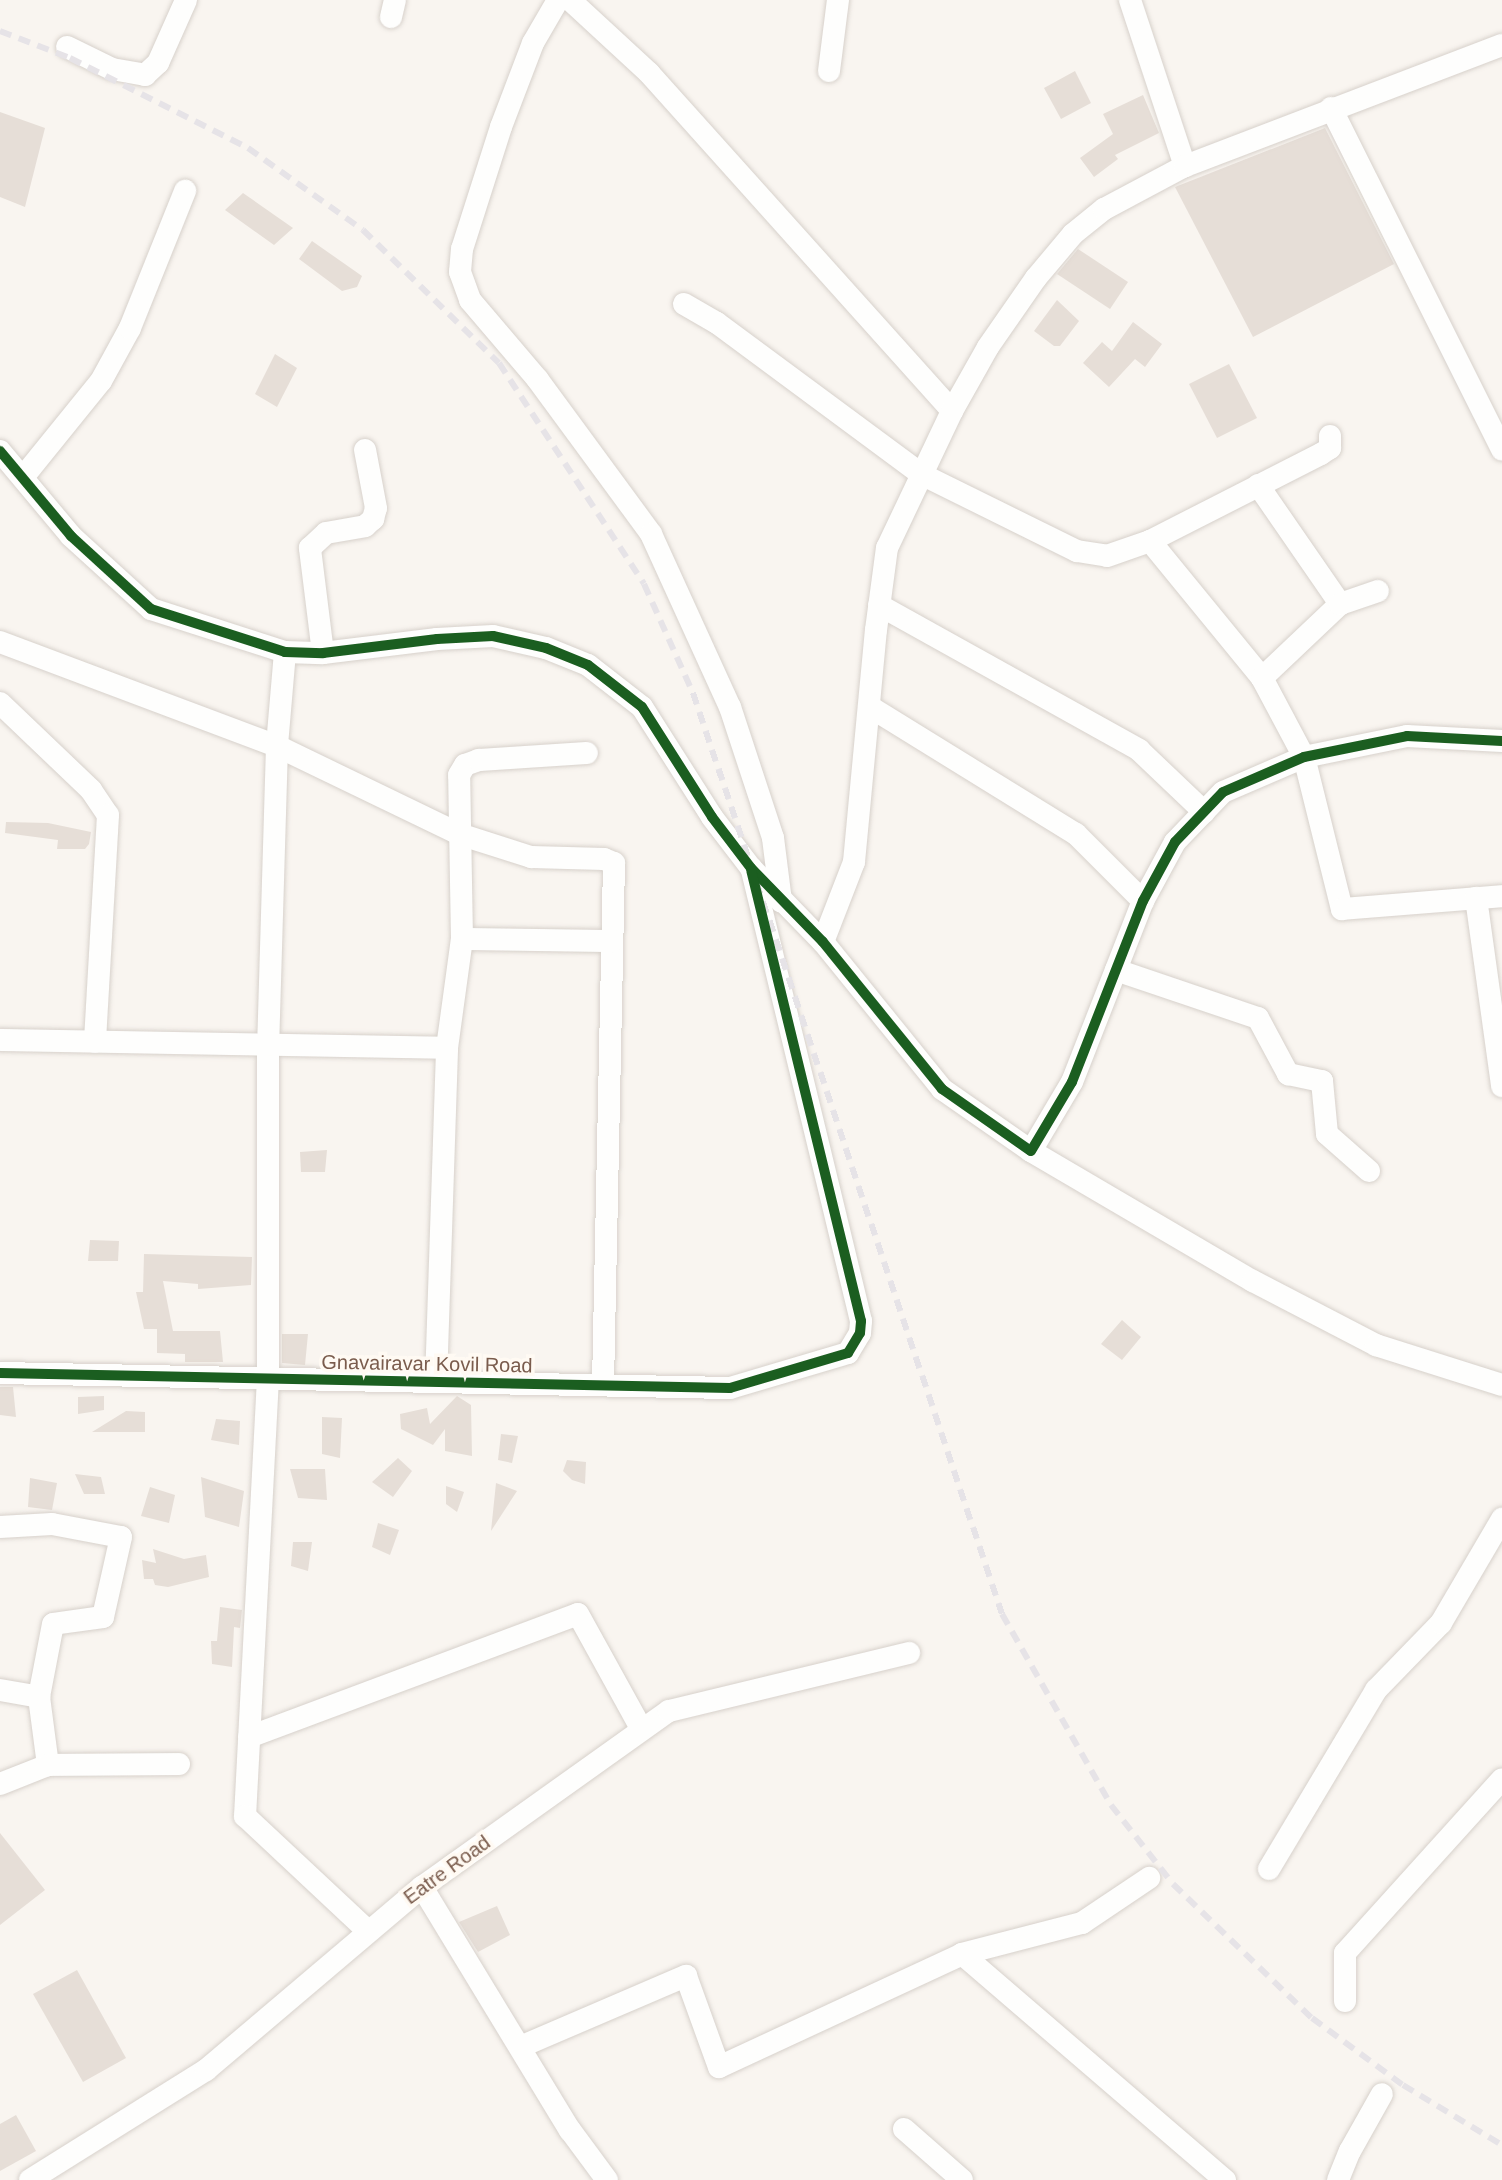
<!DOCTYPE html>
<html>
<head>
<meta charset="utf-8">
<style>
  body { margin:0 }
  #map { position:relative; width:1502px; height:2180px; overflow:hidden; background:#f9f5f0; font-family:Arial,sans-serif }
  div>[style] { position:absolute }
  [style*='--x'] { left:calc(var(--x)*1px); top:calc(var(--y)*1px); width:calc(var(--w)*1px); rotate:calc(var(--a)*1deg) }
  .building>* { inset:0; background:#e6ded7 }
  .roads { filter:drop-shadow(0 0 2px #d7d1cb) drop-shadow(0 0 2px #d7d1cb) }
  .minor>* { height:22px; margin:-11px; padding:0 11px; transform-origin:11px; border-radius:11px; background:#fefefd }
  .rail>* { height:6px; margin-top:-3px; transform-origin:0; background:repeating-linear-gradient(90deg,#e6e3e7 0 12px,transparent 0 20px) }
  .cycleway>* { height:10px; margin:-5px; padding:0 5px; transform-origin:5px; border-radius:5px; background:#1b5e20 }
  span { translate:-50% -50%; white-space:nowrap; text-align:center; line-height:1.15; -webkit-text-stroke:7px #fffaf3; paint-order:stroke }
  .street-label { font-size:20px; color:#7a5c4d }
</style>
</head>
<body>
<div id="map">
  <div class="building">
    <i style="clip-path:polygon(1075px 71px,1091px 103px,1061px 119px,1044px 88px)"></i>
    <i style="clip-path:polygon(1143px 95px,1159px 133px,1115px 155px,1118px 159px,1094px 177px,1080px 158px,1113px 134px,1103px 114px)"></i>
    <i style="clip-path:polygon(0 112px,45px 128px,25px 207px,0 197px)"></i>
    <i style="clip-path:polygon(1325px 128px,1394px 264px,1253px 337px,1175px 187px)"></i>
    <i style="clip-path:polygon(243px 193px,293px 228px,274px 245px,225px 210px)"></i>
    <i style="clip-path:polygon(312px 241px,362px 276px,357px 287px,342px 291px,299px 259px)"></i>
    <i style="clip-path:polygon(1078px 249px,1128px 282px,1110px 309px,1057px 274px)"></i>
    <i style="clip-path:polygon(1057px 300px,1079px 321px,1060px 346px,1054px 346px,1034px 331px)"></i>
    <i style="clip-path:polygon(1133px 322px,1162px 344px,1145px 367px,1135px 359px,1109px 387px,1083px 363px,1102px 342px,1112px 351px)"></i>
    <i style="clip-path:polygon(275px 354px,297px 368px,277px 407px,255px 394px)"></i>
    <i style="clip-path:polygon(1229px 364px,1257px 418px,1217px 438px,1189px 384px)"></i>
    <i style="clip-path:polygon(6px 822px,48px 823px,91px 832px,89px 844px,85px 849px,57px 849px,58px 840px,5px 833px)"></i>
    <i style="clip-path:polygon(327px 1150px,325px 1172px,301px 1172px,300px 1152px)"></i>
    <i style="clip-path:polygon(90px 1240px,119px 1241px,118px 1261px,88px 1261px)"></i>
    <i style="clip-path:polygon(144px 1254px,252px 1257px,251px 1285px,198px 1289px,198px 1284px,163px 1281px,173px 1331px,220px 1331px,223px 1362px,185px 1362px,185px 1354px,157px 1353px,157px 1329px,144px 1329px,136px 1292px,143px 1292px)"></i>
    <i style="clip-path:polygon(1122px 1320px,1141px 1337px,1122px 1360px,1101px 1344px)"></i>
    <i style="clip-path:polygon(282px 1334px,308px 1334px,305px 1365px,282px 1363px)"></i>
    <i style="clip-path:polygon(0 1387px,13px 1387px,16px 1417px,0 1415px)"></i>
    <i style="clip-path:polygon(104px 1396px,104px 1410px,78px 1414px,78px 1397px)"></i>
    <i style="clip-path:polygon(457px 1396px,471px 1405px,472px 1456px,445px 1451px,445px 1429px,433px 1445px,401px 1429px,400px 1414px,427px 1408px,430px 1424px)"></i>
    <i style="clip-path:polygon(126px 1411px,145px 1412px,145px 1432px,92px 1432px)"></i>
    <i style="clip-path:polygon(322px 1417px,342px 1418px,340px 1458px,322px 1454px)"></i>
    <i style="clip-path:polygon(216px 1419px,240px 1421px,239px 1445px,211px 1440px)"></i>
    <i style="clip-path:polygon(501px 1434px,518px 1436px,512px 1463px,498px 1460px)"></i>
    <i style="clip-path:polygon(398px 1458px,412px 1471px,393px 1497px,372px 1482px)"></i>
    <i style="clip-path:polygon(567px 1460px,586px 1462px,585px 1484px,572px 1480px,563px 1471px)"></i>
    <i style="clip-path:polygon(290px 1469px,325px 1469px,327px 1500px,298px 1498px)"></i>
    <i style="clip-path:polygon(75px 1474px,101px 1477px,105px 1494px,84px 1494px)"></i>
    <i style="clip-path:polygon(201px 1477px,244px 1491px,239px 1527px,205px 1517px)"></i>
    <i style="clip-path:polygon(30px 1478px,57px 1483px,52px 1510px,28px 1507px)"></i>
    <i style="clip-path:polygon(496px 1483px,517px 1491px,491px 1531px)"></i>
    <i style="clip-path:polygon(446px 1486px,464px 1492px,457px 1512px,446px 1504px)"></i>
    <i style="clip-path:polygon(150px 1487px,175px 1495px,169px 1523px,141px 1516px)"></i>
    <i style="clip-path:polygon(378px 1523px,399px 1530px,390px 1555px,372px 1547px)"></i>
    <i style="clip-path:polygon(293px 1542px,312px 1542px,308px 1571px,291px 1566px)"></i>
    <i style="clip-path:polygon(153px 1549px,184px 1559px,206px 1555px,209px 1577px,168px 1587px,155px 1585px,153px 1579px,144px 1579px,142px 1560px,156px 1563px)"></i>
    <i style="clip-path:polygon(220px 1607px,242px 1610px,240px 1628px,234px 1627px,232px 1667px,212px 1664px,211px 1641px,217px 1641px)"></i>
    <i style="clip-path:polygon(0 1833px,45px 1890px,0 1925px)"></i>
    <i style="clip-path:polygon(497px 1906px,510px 1935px,478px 1952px,459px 1922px)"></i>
    <i style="clip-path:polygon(77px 1970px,126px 2058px,83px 2082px,33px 1994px)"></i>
    <i style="clip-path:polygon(16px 2115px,36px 2151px,0 2171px,0 2124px)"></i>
  </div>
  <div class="roads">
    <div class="minor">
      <i style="--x:558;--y:0;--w:50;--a:120.2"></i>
      <i style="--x:533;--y:43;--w:90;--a:110.9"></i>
      <i style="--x:501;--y:127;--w:128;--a:107.7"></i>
      <i style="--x:462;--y:249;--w:23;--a:95"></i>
      <i style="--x:460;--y:272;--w:30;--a:70"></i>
      <i style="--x:470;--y:300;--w:105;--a:49.6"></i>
      <i style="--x:538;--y:380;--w:191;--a:53.7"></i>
      <i style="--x:651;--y:534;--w:190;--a:65.5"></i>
      <i style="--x:730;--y:707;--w:138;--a:71.8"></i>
      <i style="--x:773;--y:838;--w:64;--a:82.8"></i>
      <i style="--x:570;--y:0;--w:108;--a:42.7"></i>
      <i style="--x:649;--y:73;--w:454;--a:48.1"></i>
      <i style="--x:1130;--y:0;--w:175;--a:71.7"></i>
      <i style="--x:391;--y:17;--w:17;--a:-77"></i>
      <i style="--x:67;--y:47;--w:50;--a:26.1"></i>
      <i style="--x:112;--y:69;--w:34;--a:10"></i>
      <i style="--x:145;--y:75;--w:18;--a:-43"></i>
      <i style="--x:158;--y:63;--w:69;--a:-66"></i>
      <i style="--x:829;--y:71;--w:72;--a:-82.8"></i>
      <i style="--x:1331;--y:108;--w:382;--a:63.4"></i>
      <i style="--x:684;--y:304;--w:38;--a:30"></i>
      <i style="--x:717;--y:323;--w:254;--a:36.5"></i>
      <i style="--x:921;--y:474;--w:174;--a:26.3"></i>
      <i style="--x:1077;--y:551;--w:30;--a:9"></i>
      <i style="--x:1107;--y:556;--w:46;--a:-19.2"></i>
      <i style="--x:1150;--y:541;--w:192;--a:-27"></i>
      <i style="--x:1321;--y:454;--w:11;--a:-34"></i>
      <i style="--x:1330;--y:448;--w:12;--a:-90"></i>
      <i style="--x:0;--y:451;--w:111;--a:50.1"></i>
      <i style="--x:71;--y:536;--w:108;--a:42.4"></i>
      <i style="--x:151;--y:609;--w:141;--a:17.8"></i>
      <i style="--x:285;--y:652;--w:38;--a:2"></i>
      <i style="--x:323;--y:653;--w:115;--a:-7"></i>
      <i style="--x:437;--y:639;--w:56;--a:-3.1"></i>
      <i style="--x:493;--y:636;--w:54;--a:12.8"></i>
      <i style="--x:546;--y:648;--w:45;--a:22"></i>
      <i style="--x:588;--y:665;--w:68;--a:37.9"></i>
      <i style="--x:642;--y:707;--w:130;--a:57.5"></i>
      <i style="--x:712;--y:817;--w:64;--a:52.6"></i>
      <i style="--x:751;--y:868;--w:103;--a:45.8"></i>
      <i style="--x:823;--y:942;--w:189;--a:51"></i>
      <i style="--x:942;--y:1089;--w:108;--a:34.9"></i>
      <i style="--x:1031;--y:1151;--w:80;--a:-59.3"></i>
      <i style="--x:1072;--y:1082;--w:194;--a:-68.6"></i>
      <i style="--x:1143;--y:901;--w:67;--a:-61.5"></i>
      <i style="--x:1175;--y:842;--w:69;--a:-46.2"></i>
      <i style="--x:1223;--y:792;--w:88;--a:-23.4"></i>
      <i style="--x:1304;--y:757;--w:105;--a:-11.5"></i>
      <i style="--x:1407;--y:736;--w:95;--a:3"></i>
      <i style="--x:24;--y:476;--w:122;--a:-51"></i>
      <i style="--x:101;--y:381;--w:60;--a:-61.3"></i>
      <i style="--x:130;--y:328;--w:148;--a:-68.1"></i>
      <i style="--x:1258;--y:485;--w:145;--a:55.4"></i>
      <i style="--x:1150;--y:541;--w:177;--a:50.7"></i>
      <i style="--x:1262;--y:678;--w:89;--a:62"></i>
      <i style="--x:1304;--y:757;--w:157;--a:76"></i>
      <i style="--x:1342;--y:909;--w:161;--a:-4.6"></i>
      <i style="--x:879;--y:605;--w:298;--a:29.1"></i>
      <i style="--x:1139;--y:750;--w:90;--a:43.6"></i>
      <i style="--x:0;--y:642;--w:296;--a:20.6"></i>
      <i style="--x:277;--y:746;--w:202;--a:25.8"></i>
      <i style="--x:459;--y:834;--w:76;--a:17.7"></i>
      <i style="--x:531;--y:857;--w:73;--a:1.6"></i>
      <i style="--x:604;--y:859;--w:11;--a:22"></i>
      <i style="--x:614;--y:863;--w:522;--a:91.21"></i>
      <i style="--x:285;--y:652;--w:94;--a:94.9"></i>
      <i style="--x:277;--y:746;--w:299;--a:91.7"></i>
      <i style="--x:268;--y:1045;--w:333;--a:90"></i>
      <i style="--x:268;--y:1378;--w:439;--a:93"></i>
      <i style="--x:245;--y:1816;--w:167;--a:43.1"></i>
      <i style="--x:323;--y:653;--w:106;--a:-97.1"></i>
      <i style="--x:310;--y:548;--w:22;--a:-43"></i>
      <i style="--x:326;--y:533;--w:40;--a:-10"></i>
      <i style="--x:365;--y:526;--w:11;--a:-41"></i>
      <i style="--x:373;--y:519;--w:11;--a:-75"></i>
      <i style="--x:376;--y:508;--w:59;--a:-100.7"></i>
      <i style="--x:1262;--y:678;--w:108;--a:-43.5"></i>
      <i style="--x:1340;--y:604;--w:40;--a:-18.9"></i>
      <i style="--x:0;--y:703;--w:126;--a:43.7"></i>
      <i style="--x:91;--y:790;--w:30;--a:56"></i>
      <i style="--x:108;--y:815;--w:227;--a:93.3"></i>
      <i style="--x:870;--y:707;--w:242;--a:31.7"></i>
      <i style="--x:1076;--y:834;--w:95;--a:45"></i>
      <i style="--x:1476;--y:898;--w:190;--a:82.1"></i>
      <i style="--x:462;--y:939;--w:150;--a:0.8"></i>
      <i style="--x:823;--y:942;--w:86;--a:-68.8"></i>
      <i style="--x:854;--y:862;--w:233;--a:-84.6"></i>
      <i style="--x:876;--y:630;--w:83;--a:-82.4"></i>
      <i style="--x:887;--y:548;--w:152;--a:-64.6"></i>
      <i style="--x:952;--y:411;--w:73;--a:-60.6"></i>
      <i style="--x:988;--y:347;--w:84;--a:-55.2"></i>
      <i style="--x:1036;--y:278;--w:57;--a:-49.9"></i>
      <i style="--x:1073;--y:234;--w:40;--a:-39"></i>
      <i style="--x:1104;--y:209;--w:92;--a:-28"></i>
      <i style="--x:1185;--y:166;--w:339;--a:-20.9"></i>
      <i style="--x:1116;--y:970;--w:150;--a:18.7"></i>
      <i style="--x:1258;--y:1018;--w:64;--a:61.8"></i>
      <i style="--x:1288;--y:1074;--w:35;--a:12"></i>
      <i style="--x:1322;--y:1081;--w:53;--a:84.6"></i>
      <i style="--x:1327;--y:1134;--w:56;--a:41.4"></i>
      <i style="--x:0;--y:1040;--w:447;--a:1"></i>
      <i style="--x:1031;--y:1151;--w:257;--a:30.4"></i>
      <i style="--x:1253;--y:1281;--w:139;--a:27.5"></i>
      <i style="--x:1376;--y:1345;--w:132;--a:17.6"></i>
      <i style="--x:0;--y:1373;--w:730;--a:1.18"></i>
      <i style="--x:730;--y:1388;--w:123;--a:-16.5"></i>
      <i style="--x:848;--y:1353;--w:23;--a:-59"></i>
      <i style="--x:860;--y:1333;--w:12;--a:-85"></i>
      <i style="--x:861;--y:1321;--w:466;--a:-103.6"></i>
      <i style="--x:436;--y:1382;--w:334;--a:-88.1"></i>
      <i style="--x:447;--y:1048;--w:110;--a:-82.2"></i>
      <i style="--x:462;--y:939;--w:164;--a:-91"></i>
      <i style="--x:459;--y:775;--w:12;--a:-59"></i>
      <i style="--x:465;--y:765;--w:15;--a:-20"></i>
      <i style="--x:479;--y:760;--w:108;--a:-3.7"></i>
      <i style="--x:0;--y:1527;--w:52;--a:-3.3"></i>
      <i style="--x:52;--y:1524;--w:70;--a:10.7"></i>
      <i style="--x:121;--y:1537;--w:82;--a:102.7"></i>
      <i style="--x:103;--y:1617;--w:50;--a:172"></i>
      <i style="--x:53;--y:1624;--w:74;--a:100.9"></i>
      <i style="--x:0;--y:1690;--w:40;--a:10"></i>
      <i style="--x:39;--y:1697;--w:69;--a:82.5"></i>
      <i style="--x:249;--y:1737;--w:351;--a:-20.5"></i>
      <i style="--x:578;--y:1614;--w:132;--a:61.1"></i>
      <i style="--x:0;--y:1784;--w:52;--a:-21.6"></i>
      <i style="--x:48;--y:1765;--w:131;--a:-0.4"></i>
      <i style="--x:1269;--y:1869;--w:209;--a:-59.1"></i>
      <i style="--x:1376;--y:1690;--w:93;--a:-45.9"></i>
      <i style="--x:1441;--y:1623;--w:121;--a:-59.6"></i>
      <i style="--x:422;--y:1887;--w:285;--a:58.7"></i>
      <i style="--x:570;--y:2130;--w:62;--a:53.5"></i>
      <i style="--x:962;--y:1954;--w:347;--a:40.7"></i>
      <i style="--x:1345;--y:2001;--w:48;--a:-90"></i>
      <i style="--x:1345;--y:1953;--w:234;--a:-47.9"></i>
      <i style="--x:520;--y:2047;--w:181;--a:-23.2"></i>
      <i style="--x:686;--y:1976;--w:97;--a:70.1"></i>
      <i style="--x:719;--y:2067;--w:268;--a:-24.9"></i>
      <i style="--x:962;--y:1954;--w:124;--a:-14.5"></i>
      <i style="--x:1082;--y:1923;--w:81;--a:-33.9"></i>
      <i style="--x:904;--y:2129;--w:77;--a:41.3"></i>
      <i style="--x:30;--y:2180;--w:208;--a:-32"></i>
      <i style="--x:206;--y:2070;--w:283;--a:-40.3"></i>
      <i style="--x:422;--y:1887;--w:303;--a:-35.5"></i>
      <i style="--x:669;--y:1711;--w:247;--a:-13.6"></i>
      <i style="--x:1338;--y:2180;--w:31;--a:-68"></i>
      <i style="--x:1350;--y:2151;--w:65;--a:-60.7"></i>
    </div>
  </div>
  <div class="rail">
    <i style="--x:0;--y:31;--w:75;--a:21.1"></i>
    <i style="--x:70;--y:58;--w:199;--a:26.8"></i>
    <i style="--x:248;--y:148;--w:141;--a:35.5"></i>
    <i style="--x:363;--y:230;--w:190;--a:44.4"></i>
    <i style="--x:499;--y:363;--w:264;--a:56.7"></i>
    <i style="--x:644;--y:584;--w:120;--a:65.8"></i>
    <i style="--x:693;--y:693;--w:971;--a:71.45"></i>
    <i style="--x:1002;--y:1614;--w:220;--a:60.3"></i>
    <i style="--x:1111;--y:1805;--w:100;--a:51.9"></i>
    <i style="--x:1173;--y:1884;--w:193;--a:44"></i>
    <i style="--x:1312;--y:2018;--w:113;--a:36.4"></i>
    <i style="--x:1403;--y:2085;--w:116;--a:31.2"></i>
  </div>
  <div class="cycleway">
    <i style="--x:0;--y:451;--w:111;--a:50.1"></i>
    <i style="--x:71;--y:536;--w:108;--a:42.4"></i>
    <i style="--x:151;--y:609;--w:141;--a:17.8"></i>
    <i style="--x:285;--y:652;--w:38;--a:2"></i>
    <i style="--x:323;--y:653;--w:115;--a:-7"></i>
    <i style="--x:437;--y:639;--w:56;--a:-3.1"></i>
    <i style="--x:493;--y:636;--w:54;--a:12.8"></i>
    <i style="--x:546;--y:648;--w:45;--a:22"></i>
    <i style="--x:588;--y:665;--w:68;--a:37.9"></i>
    <i style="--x:642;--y:707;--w:130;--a:57.5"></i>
    <i style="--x:712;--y:817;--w:64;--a:52.6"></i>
    <i style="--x:751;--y:868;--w:103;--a:45.8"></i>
    <i style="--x:823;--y:942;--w:189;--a:51"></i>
    <i style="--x:942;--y:1089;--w:108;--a:34.9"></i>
    <i style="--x:1031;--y:1151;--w:80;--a:-59.3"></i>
    <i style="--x:1072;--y:1082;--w:194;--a:-68.6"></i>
    <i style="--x:1143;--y:901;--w:67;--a:-61.5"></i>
    <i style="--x:1175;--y:842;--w:69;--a:-46.2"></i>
    <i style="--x:1223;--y:792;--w:88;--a:-23.4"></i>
    <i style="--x:1304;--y:757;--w:105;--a:-11.5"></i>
    <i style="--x:1407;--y:736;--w:95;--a:3"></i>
    <i style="--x:0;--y:1373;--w:730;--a:1.18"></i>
    <i style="--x:730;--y:1388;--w:123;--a:-16.5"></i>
    <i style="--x:848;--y:1353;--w:23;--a:-59"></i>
    <i style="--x:860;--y:1333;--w:12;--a:-85"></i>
    <i style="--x:861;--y:1321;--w:463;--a:-103.7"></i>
  </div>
  <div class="street-label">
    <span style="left:427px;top:1364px;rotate:1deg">Gnavairavar Kovil Road</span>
    <span style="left:447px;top:1870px;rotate:-36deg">Eatre Road</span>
  </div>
</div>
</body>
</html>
